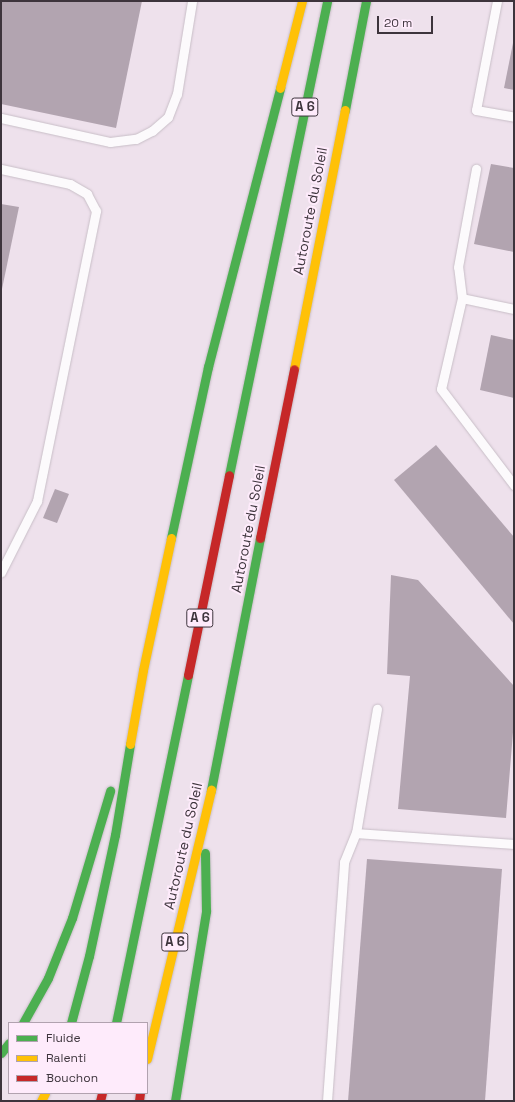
<!DOCTYPE html>
<html>
<head>
<meta charset="utf-8">
<style>
  body { margin:0 }
  #map { position:relative; width:515px; height:1102px; overflow:hidden; background:#eee1ec; font-family:"Space Grotesk",sans-serif }
  div>[style] { position:absolute }
  [style*='--x'] { left:calc(var(--x)*1px); top:calc(var(--y)*1px); width:calc(var(--w)*1px); rotate:calc(var(--a)*1deg) }
  .building>* { inset:0; background:#b2a4b0 }
  .roads { filter:drop-shadow(0 0 1px #c8bec7) drop-shadow(0 0 1px #c8bec7) }
  .lane>* { height:9px; margin:-4.5px; padding:0 4.5px; transform-origin:4.5px; border-radius:4.5px; background:#fcfafc }
  .fast>* { height:9px; margin:-4.5px; padding:0 4.5px; transform-origin:4.5px; border-radius:4.5px; background:#4caf50 }
  .slow>* { height:9px; margin:-4.5px; padding:0 4.5px; transform-origin:4.5px; border-radius:4.5px; background:#ffc107 }
  .jam>* { height:9px; margin:-4.5px; padding:0 4.5px; transform-origin:4.5px; border-radius:4.5px; background:#c62828 }
  span { translate:-50% -50%; white-space:nowrap; text-align:center; line-height:1.15; -webkit-text-stroke:4px #feebfb; paint-order:stroke }
  .shield-label span { padding:1px 3px; background:#feebfb; border:1px solid; border-radius:3px; -webkit-text-stroke-width:0 }
  .shield-label { font-size:13px; color:#3d343c; font-weight:700 }
  .street-label { font-size:14px; color:#3d343c }
  .frame { position:absolute; inset:0; border:2px solid #3d343c; pointer-events:none }
  .legend { position:absolute; left:8px; top:1022px; width:140px; height:72px; box-sizing:border-box; background:#feebfb; border:1px solid #b1a2af; margin:0; padding:5px 7px; list-style:none; font-size:12px; color:#3d343c }
  .legend li { display:flex; align-items:center; gap:8px; height:20px }
  .legend b { width:20px; border:1px solid #b1a2af }
  .scale { position:absolute; left:377px; top:16px; width:56px; height:18px; box-sizing:border-box; border:2px solid #3d343c; border-top:0; padding-left:5px; font-size:12px; line-height:14px; white-space:nowrap; color:#3d343c; -webkit-text-stroke:3px #feebfb; paint-order:stroke }
</style>
</head>
<body>
<div id="map">
  <div class="building">
    <i style="clip-path:polygon(1px 1px,142px 1px,116px 128px,1px 104px)"></i>
    <i style="clip-path:polygon(513px 43px,514px 43px,514px 90px,504px 88px)"></i>
    <i style="clip-path:polygon(491px 164px,514px 168px,514px 252px,474px 244px)"></i>
    <i style="clip-path:polygon(1px 204px,19px 207px,2px 289px,1px 289px)"></i>
    <i style="clip-path:polygon(491px 335px,514px 340px,514px 398px,480px 390px)"></i>
    <i style="clip-path:polygon(436px 445px,514px 537px,514px 624px,394px 480px)"></i>
    <i style="clip-path:polygon(55px 489px,69px 494px,57px 523px,43px 518px)"></i>
    <i style="clip-path:polygon(391px 575px,418px 580px,514px 686px,514px 720px,506px 818px,398px 809px,410px 676px,387px 674px)"></i>
    <i style="clip-path:polygon(367px 859px,502px 869px,485px 1101px,348px 1101px)"></i>
  </div>
  <div class="roads">
    <div class="lane">
      <i style="--x:497;--y:1;--w:111;--a:100.9"></i>
      <i style="--x:476;--y:110;--w:39;--a:10"></i>
      <i style="--x:1;--y:118;--w:112;--a:12.4"></i>
      <i style="--x:110;--y:142;--w:26;--a:-7"></i>
      <i style="--x:136;--y:139;--w:18;--a:-27"></i>
      <i style="--x:152;--y:131;--w:21;--a:-41"></i>
      <i style="--x:168;--y:117;--w:25;--a:-69"></i>
      <i style="--x:177;--y:94;--w:94;--a:-80.8"></i>
      <i style="--x:1;--y:169;--w:71;--a:12.3"></i>
      <i style="--x:70;--y:184;--w:20;--a:30"></i>
      <i style="--x:87;--y:194;--w:19;--a:62"></i>
      <i style="--x:96;--y:211;--w:296;--a:101.5"></i>
      <i style="--x:37;--y:501;--w:80;--a:116.9"></i>
      <i style="--x:462;--y:298;--w:31;--a:-97"></i>
      <i style="--x:458;--y:267;--w:100;--a:-79.6"></i>
      <i style="--x:514;--y:309;--w:53;--a:-168.1"></i>
      <i style="--x:462;--y:298;--w:93;--a:103"></i>
      <i style="--x:441;--y:389;--w:121;--a:52.8"></i>
      <i style="--x:356;--y:833;--w:158;--a:4"></i>
      <i style="--x:327;--y:1101;--w:240;--a:-85.9"></i>
      <i style="--x:344;--y:862;--w:31;--a:-68"></i>
      <i style="--x:356;--y:833;--w:126;--a:-80.4"></i>
    </div>
    <div class="fast">
      <i style="--x:345;--y:110;--w:111;--a:-79.1"></i>
      <i style="--x:229;--y:475;--w:484;--a:-78.3"></i>
      <i style="--x:171;--y:538;--w:175;--a:-77.8"></i>
      <i style="--x:208;--y:367;--w:288;--a:-75.5"></i>
      <i style="--x:211;--y:790;--w:257;--a:-79"></i>
      <i style="--x:23;--y:1023;--w:51;--a:-60.9"></i>
      <i style="--x:48;--y:978;--w:65;--a:-68.2"></i>
      <i style="--x:72;--y:918;--w:133;--a:-73.3"></i>
      <i style="--x:71;--y:1023;--w:69;--a:-75"></i>
      <i style="--x:89;--y:956;--w:124;--a:-77.9"></i>
      <i style="--x:115;--y:835;--w:92;--a:-80.6"></i>
      <i style="--x:116;--y:1023;--w:355;--a:-78.3"></i>
      <i style="--x:1;--y:1053;--w:13;--a:-51"></i>
      <i style="--x:175;--y:1101;--w:193;--a:-80.7"></i>
      <i style="--x:206;--y:911;--w:58;--a:-91"></i>
    </div>
    <div class="slow">
      <i style="--x:280;--y:88;--w:90;--a:-75.8"></i>
      <i style="--x:294;--y:369;--w:264;--a:-78.9"></i>
      <i style="--x:130;--y:744;--w:75;--a:-80"></i>
      <i style="--x:143;--y:670;--w:135;--a:-78"></i>
      <i style="--x:147;--y:1059;--w:277;--a:-76.6"></i>
      <i style="--x:41;--y:1101;--w:9;--a:-63"></i>
    </div>
    <div class="jam">
      <i style="--x:260;--y:538;--w:172;--a:-78.6"></i>
      <i style="--x:188;--y:675;--w:204;--a:-78.4"></i>
      <i style="--x:100;--y:1101;--w:8;--a:-76"></i>
      <i style="--x:139;--y:1101;--w:8;--a:-83"></i>
    </div>
  </div>
  <div class="shield-label">
    <span style="left:305px;top:107px">A 6</span>
    <span style="left:200px;top:618px">A 6</span>
    <span style="left:175px;top:942px">A 6</span>
  </div>
  <div class="street-label">
    <span style="left:310px;top:211px;rotate:-79deg">Autoroute du Soleil</span>
    <span style="left:248px;top:529px;rotate:-79deg">Autoroute du Soleil</span>
    <span style="left:183px;top:846px;rotate:-77deg">Autoroute du Soleil</span>
  </div>
  <div class="frame"></div>
  <ul class="legend">
  <li><b style="height:5px;background:#4caf50"></b>Fluide</li>
  <li><b style="height:5px;background:#ffc107"></b>Ralenti</li>
  <li><b style="height:5px;background:#c62828"></b>Bouchon</li>
  </ul>
  <div class="scale">20 m</div>
</div>
</body>
</html>
